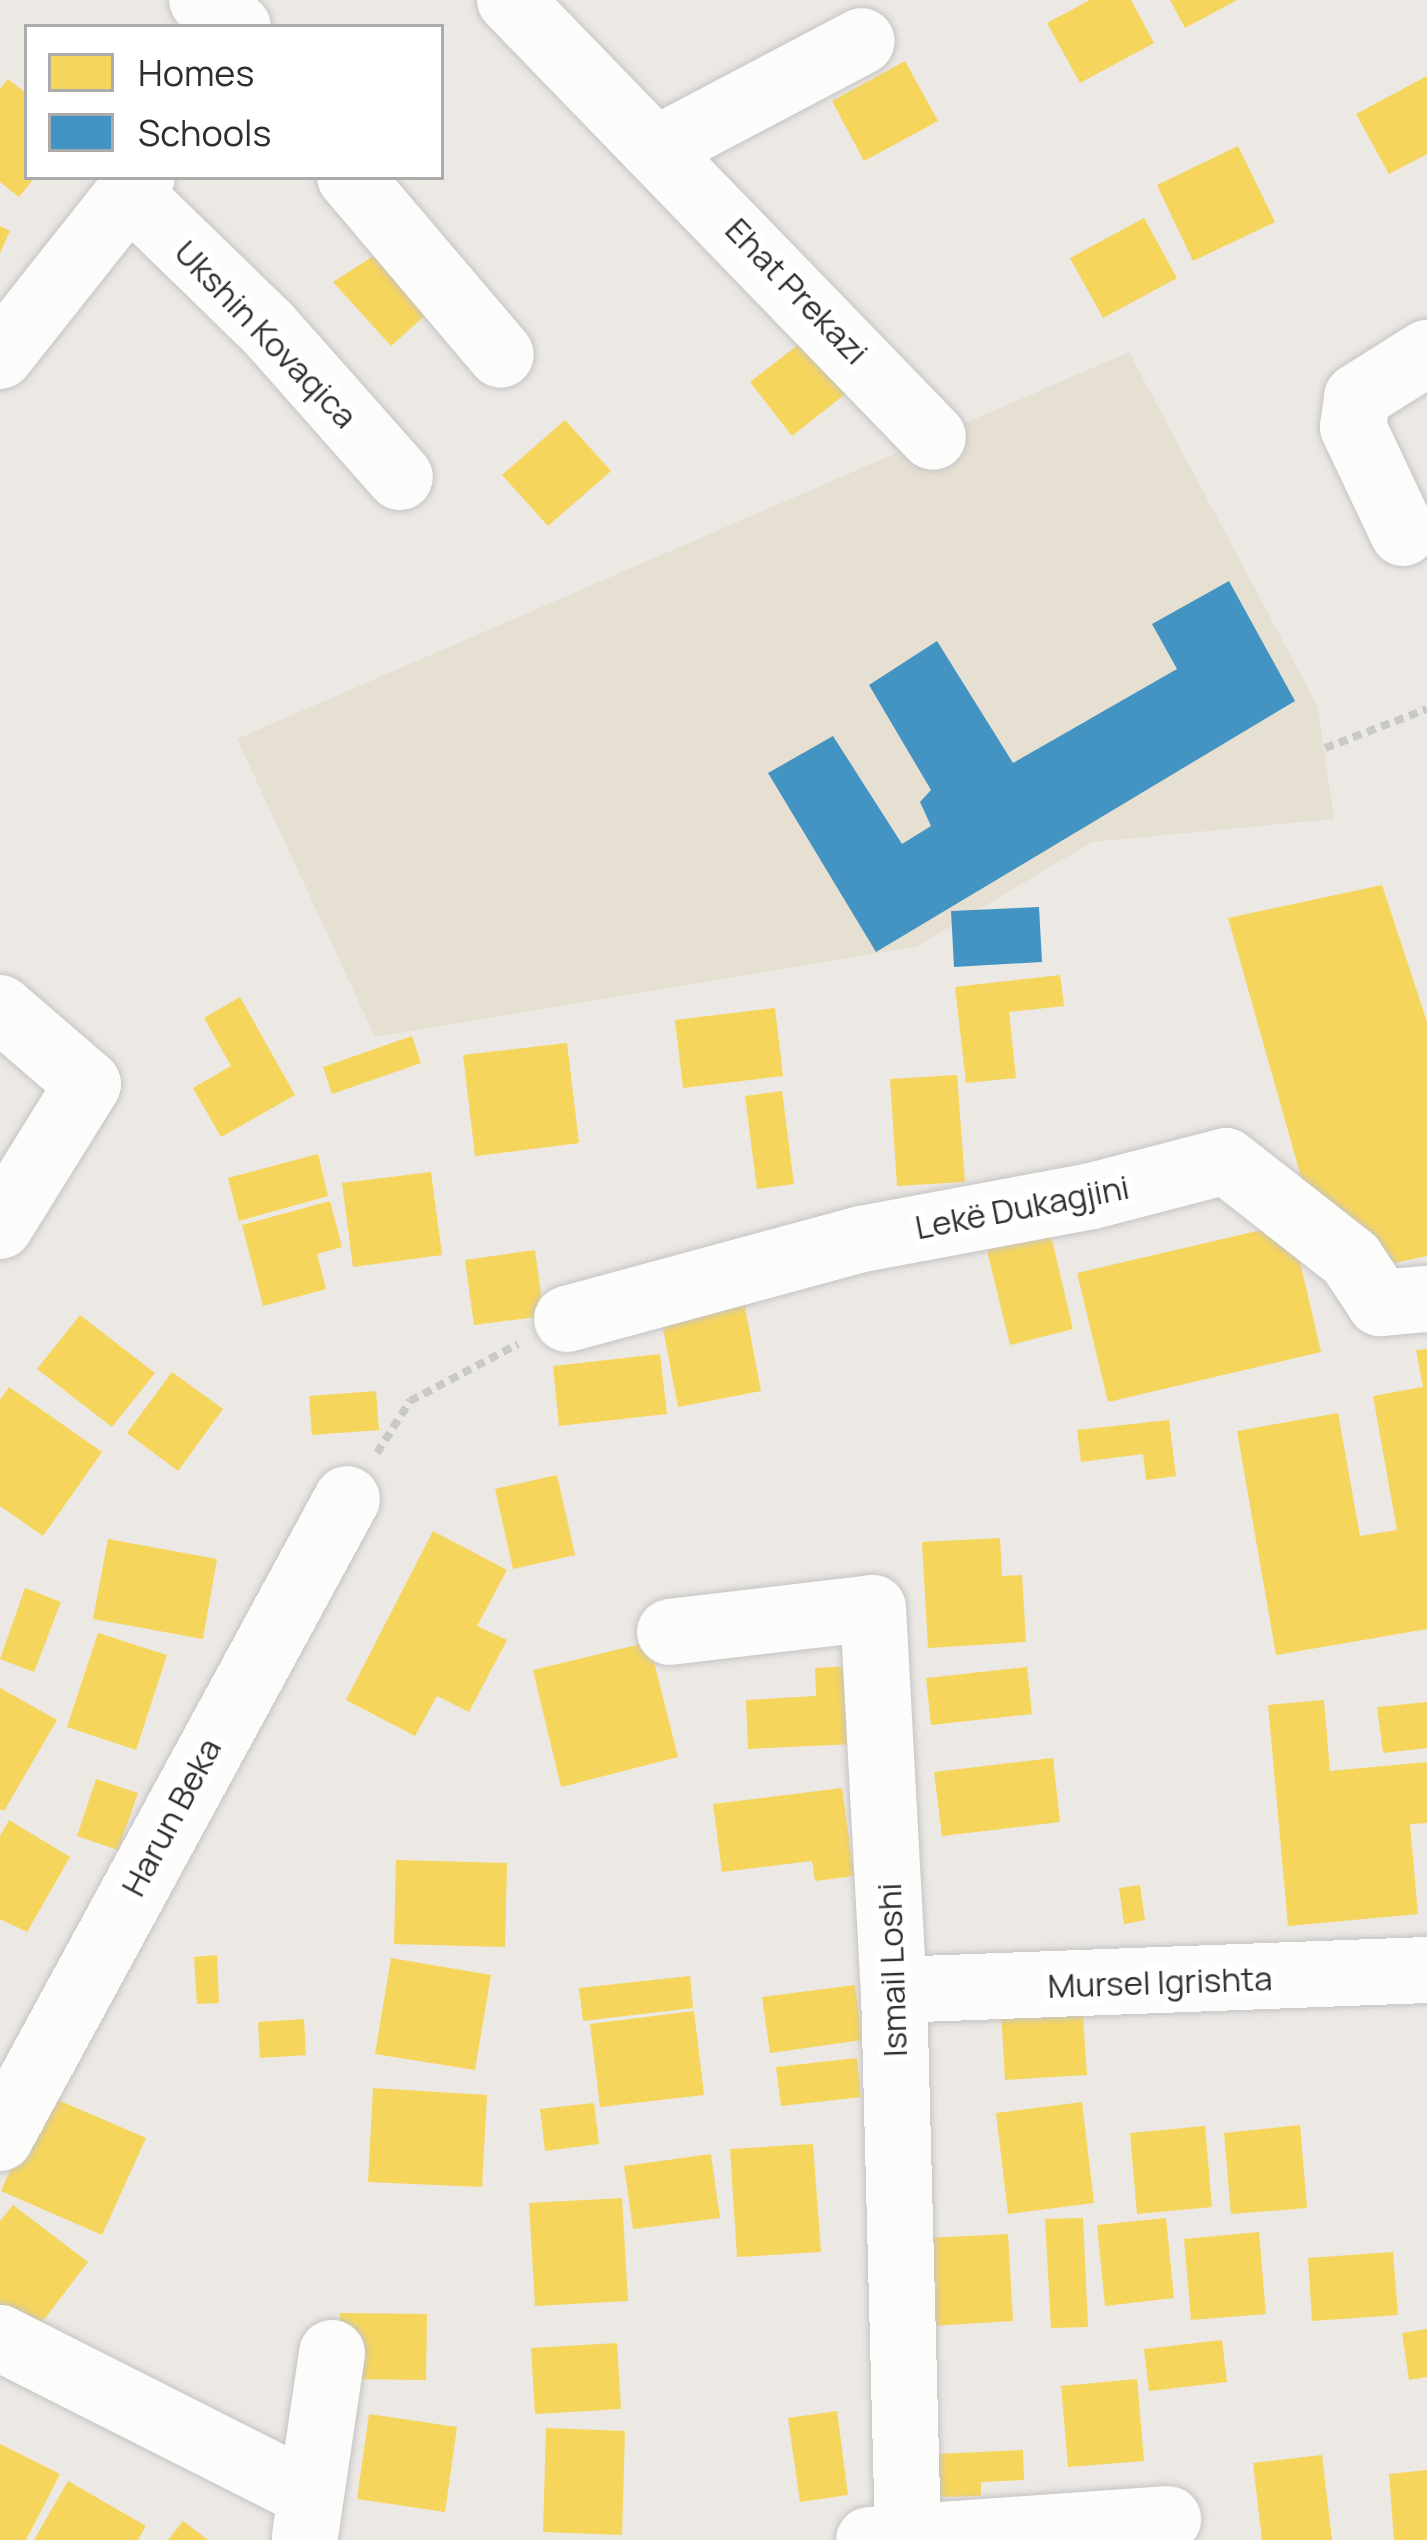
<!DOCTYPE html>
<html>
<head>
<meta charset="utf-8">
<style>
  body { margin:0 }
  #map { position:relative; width:1427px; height:2540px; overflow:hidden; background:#ece8e4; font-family:Manrope,sans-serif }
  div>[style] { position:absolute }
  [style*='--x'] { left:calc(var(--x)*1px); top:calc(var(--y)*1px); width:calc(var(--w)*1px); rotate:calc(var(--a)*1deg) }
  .education>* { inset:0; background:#e6e0d3 }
  .homes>* { inset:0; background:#f6d55c }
  .schools>* { inset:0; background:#4393c3 }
  .path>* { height:8px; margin-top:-4px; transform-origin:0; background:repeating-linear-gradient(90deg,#c9c9c8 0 9px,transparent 0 15px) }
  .roads { filter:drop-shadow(0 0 3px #c5c4c5) drop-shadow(0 0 3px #c5c4c5) }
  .minor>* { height:66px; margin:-33px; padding:0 33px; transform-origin:33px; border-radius:33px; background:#fcfcfb }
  span { translate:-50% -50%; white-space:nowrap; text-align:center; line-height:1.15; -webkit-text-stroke:12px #fff; paint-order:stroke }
  .street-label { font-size:33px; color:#2e2e2e }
  .legend { position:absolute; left:24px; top:24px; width:420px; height:156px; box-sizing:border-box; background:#fff; border:3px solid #ababab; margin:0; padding:15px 21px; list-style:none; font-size:36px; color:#2e2e2e }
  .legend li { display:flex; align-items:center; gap:24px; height:60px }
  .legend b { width:60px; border:3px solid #ababab }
</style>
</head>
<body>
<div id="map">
  <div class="education">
    <i style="clip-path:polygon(1129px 352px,1318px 707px,1334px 819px,1092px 842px,916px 947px,375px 1037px,237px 739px)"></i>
  </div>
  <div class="homes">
    <i style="clip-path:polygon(1090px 0,1131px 0,1154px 43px,1080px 83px,1047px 23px)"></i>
    <i style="clip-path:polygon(1170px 0,1237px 0,1185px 28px)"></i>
    <i style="clip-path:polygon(905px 61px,938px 121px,864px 161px,832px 101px)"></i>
    <i style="clip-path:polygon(1427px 76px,1427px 154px,1389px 174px,1356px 114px)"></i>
    <i style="clip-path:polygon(8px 79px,27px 94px,27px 177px,35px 177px,19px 197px,0 182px,0 89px)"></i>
    <i style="clip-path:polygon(1238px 146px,1275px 222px,1193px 261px,1157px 185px)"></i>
    <i style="clip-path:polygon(1144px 218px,1177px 278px,1103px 318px,1070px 258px)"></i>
    <i style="clip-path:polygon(0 226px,10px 231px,0 253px)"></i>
    <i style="clip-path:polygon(389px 246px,440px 302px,391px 346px,333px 282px)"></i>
    <i style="clip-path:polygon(817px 330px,858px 384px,792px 436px,750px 382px)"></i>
    <i style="clip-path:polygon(565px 420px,611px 471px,548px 526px,502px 475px)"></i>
    <i style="clip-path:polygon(1382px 885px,1427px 1022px,1427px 1256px,1384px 1265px,1312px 1216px,1228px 918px)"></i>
    <i style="clip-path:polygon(1060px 975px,1064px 1006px,1009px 1012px,1016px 1078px,966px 1083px,955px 987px)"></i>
    <i style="clip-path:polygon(240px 997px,295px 1095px,221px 1137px,193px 1088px,231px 1066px,204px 1018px)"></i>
    <i style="clip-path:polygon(775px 1008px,783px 1076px,683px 1088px,675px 1020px)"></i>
    <i style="clip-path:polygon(412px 1036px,421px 1063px,332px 1094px,323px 1067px)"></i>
    <i style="clip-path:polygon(567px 1043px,579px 1143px,475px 1156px,463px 1055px)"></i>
    <i style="clip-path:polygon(957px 1075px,965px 1182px,897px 1186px,890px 1079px)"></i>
    <i style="clip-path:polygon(782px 1091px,794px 1184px,757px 1189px,745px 1096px)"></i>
    <i style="clip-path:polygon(318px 1154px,328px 1196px,239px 1221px,228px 1178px)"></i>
    <i style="clip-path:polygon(431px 1172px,442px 1255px,353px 1267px,342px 1183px)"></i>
    <i style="clip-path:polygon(330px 1201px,342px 1247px,317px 1254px,326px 1289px,263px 1306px,242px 1225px)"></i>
    <i style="clip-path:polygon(1291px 1223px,1321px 1352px,1108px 1402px,1077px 1273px)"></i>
    <i style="clip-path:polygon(1049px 1227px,1073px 1329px,1010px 1345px,985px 1242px)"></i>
    <i style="clip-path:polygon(535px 1250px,544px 1316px,474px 1325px,465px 1260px)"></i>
    <i style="clip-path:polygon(743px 1297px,761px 1391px,678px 1407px,660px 1313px)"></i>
    <i style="clip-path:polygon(80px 1315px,155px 1373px,112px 1427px,37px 1369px)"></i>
    <i style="clip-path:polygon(1427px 1349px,1427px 1629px,1276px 1655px,1237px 1431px,1338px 1413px,1360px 1536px,1397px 1530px,1373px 1396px,1423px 1387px,1416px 1350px)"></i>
    <i style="clip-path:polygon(660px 1354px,667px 1414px,559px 1426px,553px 1366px)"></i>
    <i style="clip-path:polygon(172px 1372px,223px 1409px,178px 1471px,127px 1433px)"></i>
    <i style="clip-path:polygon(9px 1387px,102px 1452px,43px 1536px,0 1506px,0 1400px)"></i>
    <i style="clip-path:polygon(376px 1391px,379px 1430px,312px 1435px,309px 1396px)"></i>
    <i style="clip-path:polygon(1169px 1420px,1176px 1476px,1146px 1480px,1143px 1454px,1081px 1462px,1077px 1430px)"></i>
    <i style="clip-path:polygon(557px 1475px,575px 1555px,513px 1569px,495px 1489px)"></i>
    <i style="clip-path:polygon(433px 1531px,507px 1570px,477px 1626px,507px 1640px,469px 1712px,437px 1696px,415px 1736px,346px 1700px)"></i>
    <i style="clip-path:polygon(1000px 1538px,1002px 1576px,1022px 1575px,1026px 1642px,928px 1648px,922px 1542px)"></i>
    <i style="clip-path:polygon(108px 1539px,217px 1559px,203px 1639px,93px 1619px)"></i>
    <i style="clip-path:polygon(25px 1588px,61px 1602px,34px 1672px,0 1659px)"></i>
    <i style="clip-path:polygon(98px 1633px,167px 1655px,136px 1750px,67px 1727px)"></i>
    <i style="clip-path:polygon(649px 1642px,678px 1757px,561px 1787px,533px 1670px)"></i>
    <i style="clip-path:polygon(850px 1666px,854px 1744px,748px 1749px,746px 1700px,816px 1696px,815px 1668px)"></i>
    <i style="clip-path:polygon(1027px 1667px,1032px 1714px,931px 1725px,926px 1678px)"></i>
    <i style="clip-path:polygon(0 1688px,57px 1720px,4px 1811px,0 1809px)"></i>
    <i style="clip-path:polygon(1324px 1700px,1330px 1771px,1427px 1762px,1427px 1823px,1410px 1824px,1418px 1914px,1288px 1926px,1268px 1705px)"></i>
    <i style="clip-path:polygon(1427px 1702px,1427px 1748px,1383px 1753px,1377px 1707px)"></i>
    <i style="clip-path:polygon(1053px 1758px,1060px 1822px,942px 1836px,934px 1772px)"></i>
    <i style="clip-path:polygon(96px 1779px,138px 1793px,118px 1850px,77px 1836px)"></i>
    <i style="clip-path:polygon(842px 1788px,854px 1876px,815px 1881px,812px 1861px,722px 1872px,713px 1804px)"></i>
    <i style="clip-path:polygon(9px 1820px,70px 1857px,27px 1932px,0 1919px,0 1836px)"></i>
    <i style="clip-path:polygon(396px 1860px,507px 1863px,505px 1947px,394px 1944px)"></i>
    <i style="clip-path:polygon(1140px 1885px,1145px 1920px,1124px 1924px,1119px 1888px)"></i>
    <i style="clip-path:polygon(217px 1955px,219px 2003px,197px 2004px,194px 1957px)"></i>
    <i style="clip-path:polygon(391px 1958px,491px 1975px,475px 2070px,375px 2054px)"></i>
    <i style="clip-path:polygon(690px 1976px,693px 2008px,583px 2021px,579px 1988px)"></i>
    <i style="clip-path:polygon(855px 1985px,862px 2040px,770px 2053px,762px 1997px)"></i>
    <i style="clip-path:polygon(1081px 1988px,1087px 2075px,1005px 2080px,1000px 1993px)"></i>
    <i style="clip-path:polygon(694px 2011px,704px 2095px,600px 2107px,590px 2024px)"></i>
    <i style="clip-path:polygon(304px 2019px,306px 2055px,260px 2058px,258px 2022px)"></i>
    <i style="clip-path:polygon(857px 2058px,861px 2097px,781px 2106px,776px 2067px)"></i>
    <i style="clip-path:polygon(373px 2088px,487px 2095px,482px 2187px,368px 2182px)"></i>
    <i style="clip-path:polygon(44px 2094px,146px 2138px,102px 2235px,1px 2191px)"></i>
    <i style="clip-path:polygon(1082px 2102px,1094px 2203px,1008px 2214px,996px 2113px)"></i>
    <i style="clip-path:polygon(594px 2103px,599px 2144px,545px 2151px,540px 2109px)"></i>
    <i style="clip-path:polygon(1300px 2125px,1307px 2208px,1231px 2214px,1224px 2133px)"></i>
    <i style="clip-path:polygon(1205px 2126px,1212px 2207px,1137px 2214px,1130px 2133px)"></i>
    <i style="clip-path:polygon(813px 2144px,821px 2252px,737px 2257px,730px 2149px)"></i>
    <i style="clip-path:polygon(711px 2154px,720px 2218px,633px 2229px,624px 2166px)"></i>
    <i style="clip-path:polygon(622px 2198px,628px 2301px,535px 2306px,529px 2203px)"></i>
    <i style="clip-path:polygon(13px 2205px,88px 2262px,33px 2334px,0 2308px,0 2221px)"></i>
    <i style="clip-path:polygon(1083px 2218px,1088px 2327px,1051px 2328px,1045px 2219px)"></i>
    <i style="clip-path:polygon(1166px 2218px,1174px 2298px,1105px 2306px,1097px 2225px)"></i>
    <i style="clip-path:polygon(1259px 2232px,1266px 2314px,1191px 2320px,1184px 2239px)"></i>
    <i style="clip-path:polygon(1008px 2234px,1013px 2321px,932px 2326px,927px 2238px)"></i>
    <i style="clip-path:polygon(1393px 2252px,1398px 2315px,1312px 2321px,1308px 2258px)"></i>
    <i style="clip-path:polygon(340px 2313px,427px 2314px,426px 2380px,339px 2379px)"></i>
    <i style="clip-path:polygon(1427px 2329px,1427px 2377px,1409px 2380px,1402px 2333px)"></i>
    <i style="clip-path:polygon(1222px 2340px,1227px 2382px,1149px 2391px,1144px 2349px)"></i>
    <i style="clip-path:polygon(617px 2343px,621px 2409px,535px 2414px,531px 2348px)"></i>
    <i style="clip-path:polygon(1137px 2379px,1144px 2461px,1068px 2467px,1061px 2386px)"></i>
    <i style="clip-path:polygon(837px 2411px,848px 2495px,800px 2502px,788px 2418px)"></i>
    <i style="clip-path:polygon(369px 2414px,457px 2427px,445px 2512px,357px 2499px)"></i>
    <i style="clip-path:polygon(546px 2428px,625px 2431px,622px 2535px,543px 2532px)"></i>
    <i style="clip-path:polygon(0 2444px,60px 2474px,26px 2540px,0 2540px)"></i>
    <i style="clip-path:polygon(1023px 2450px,1024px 2480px,981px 2482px,981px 2496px,939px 2497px,937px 2454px)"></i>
    <i style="clip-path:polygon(1322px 2455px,1332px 2540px,1262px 2540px,1253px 2463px)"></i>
    <i style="clip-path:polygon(1427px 2470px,1427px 2540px,1394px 2540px,1389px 2474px)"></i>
    <i style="clip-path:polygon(68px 2481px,146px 2526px,138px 2540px,34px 2540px)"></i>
    <i style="clip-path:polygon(183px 2521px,208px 2540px,168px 2540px)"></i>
  </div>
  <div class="schools">
    <i style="clip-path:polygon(1229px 581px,1295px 701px,876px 952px,768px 773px,833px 736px,902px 844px,931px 826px,920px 802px,931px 790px,869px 685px,937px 641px,1013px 763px,1177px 669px,1152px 624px)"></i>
    <i style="clip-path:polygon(1039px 907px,1042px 962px,954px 967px,951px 911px)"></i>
  </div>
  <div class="path">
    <i style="--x:1325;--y:748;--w:109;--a:-20.9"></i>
    <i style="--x:377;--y:1453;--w:62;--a:-57.6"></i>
    <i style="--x:410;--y:1401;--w:122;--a:-27.8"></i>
  </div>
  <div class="roads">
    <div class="minor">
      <i style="--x:202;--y:0;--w:45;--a:36.9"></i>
      <i style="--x:510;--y:0;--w:608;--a:45.93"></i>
      <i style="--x:659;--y:148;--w:229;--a:-27.8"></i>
      <i style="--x:350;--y:177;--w:233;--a:49.7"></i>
      <i style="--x:129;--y:193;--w:194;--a:44.2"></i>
      <i style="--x:268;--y:328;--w:199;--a:48.5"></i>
      <i style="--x:0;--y:356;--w:228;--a:-51.6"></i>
      <i style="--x:1403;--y:533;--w:117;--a:-115.3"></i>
      <i style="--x:1353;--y:427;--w:30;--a:-82"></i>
      <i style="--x:1357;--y:397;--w:83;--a:-32.2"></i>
      <i style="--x:0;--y:1008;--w:116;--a:40.8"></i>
      <i style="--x:88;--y:1084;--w:167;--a:121.8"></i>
      <i style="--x:567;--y:1319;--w:306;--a:-15.2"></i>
      <i style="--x:862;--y:1239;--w:234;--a:-10.6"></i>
      <i style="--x:1092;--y:1196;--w:138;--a:-14.6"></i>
      <i style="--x:1226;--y:1161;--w:159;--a:38.1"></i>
      <i style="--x:1351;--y:1259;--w:53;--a:56.6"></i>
      <i style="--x:1380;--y:1303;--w:47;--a:-4.9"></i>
      <i style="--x:670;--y:1632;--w:204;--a:-6.7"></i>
      <i style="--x:873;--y:1608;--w:383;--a:86.9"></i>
      <i style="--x:894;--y:1990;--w:547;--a:88.53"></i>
      <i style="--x:894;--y:1990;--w:533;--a:-2.15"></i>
      <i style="--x:0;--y:2138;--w:727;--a:-61.5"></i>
      <i style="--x:0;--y:2338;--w:348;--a:26.8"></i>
      <i style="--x:305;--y:2536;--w:185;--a:-81.6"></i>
      <i style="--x:869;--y:2540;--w:300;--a:-4"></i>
    </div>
  </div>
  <div class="street-label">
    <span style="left:797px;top:291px;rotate:46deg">Ehat Prekazi</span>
    <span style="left:266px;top:334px;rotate:46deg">Ukshin Kovaqica</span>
    <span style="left:1022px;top:1207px;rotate:-11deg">Lekë Dukagjini</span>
    <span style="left:171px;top:1817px;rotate:-62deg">Harun Beka</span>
    <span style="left:892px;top:1970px;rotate:-92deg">Ismail Loshi</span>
    <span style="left:1160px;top:1982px;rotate:-2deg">Mursel Igrishta</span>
  </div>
  <ul class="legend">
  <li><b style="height:33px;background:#f6d55c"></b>Homes</li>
  <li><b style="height:33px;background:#4393c3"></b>Schools</li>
  </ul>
</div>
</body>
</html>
